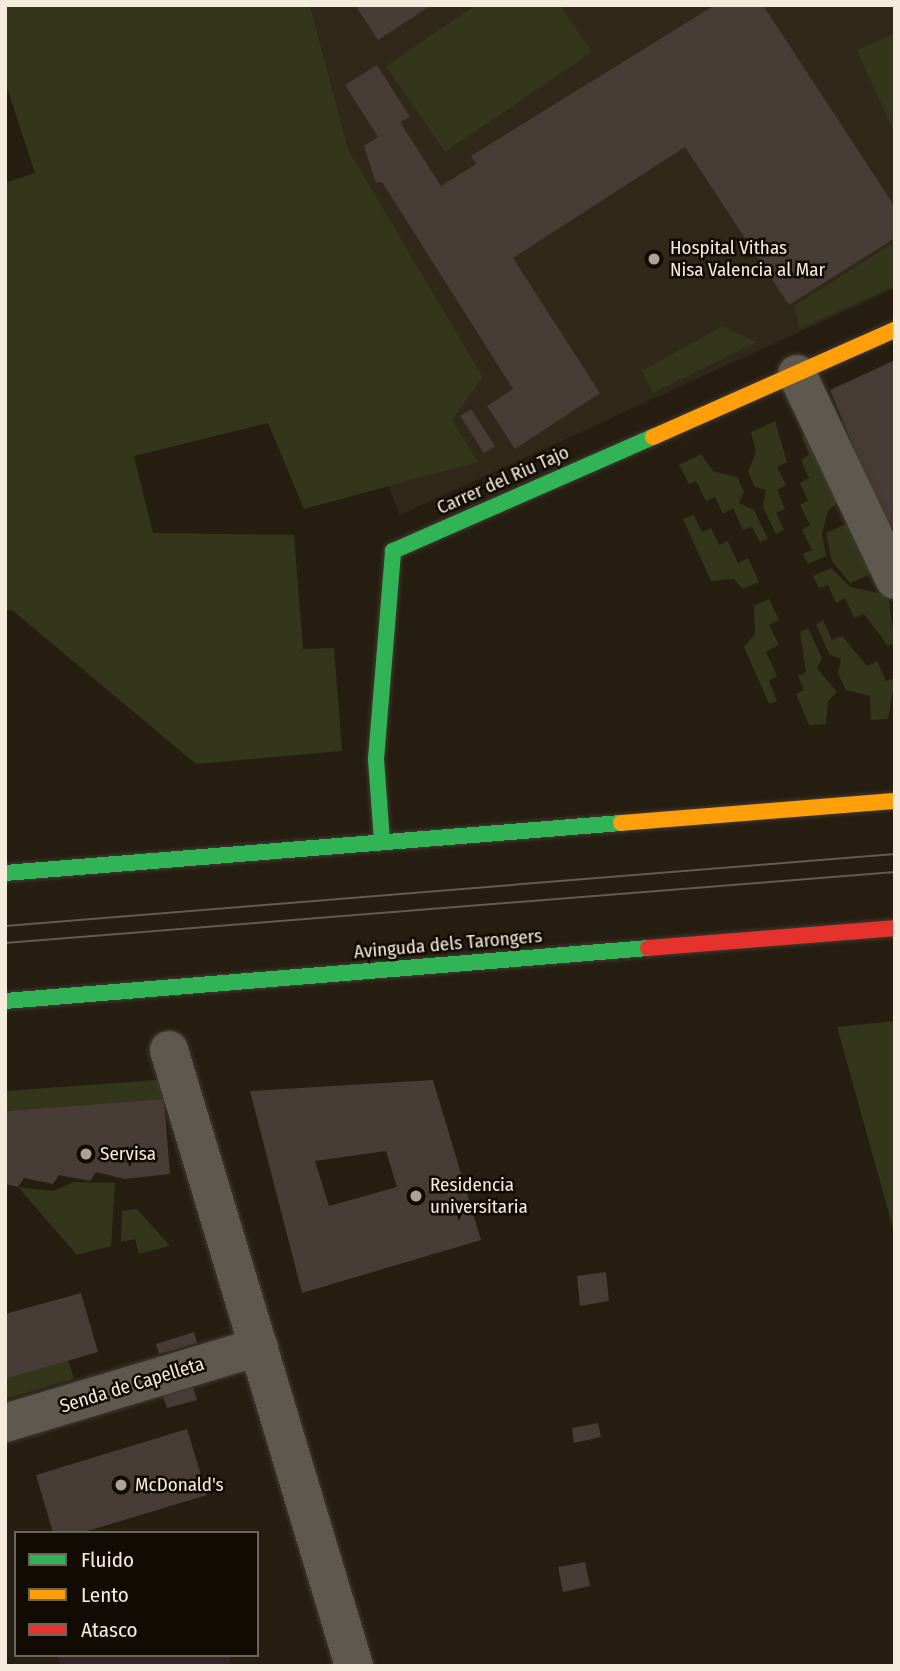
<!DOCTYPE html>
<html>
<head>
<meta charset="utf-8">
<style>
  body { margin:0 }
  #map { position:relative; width:900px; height:1671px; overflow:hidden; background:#261e11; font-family:"Fira Sans Condensed",sans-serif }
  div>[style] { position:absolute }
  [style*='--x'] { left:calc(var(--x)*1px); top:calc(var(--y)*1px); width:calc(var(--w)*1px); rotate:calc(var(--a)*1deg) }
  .commercial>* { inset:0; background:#342328 }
  .medical>* { inset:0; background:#302818 }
  .green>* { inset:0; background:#33361b }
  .building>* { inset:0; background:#473c36 }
  .roads { filter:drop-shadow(0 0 2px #403a32) drop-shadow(0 0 2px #403a32) }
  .street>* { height:38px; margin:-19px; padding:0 19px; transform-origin:19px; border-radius:19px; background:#5e584e }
  .fast>* { height:16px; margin:-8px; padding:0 8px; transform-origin:8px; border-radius:8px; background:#30b455 }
  .slow>* { height:16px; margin:-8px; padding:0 8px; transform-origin:8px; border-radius:8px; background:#ff9f0a }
  .jam>* { height:16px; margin:-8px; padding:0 8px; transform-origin:8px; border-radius:8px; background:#e5322d }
  .tram>* { height:2px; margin:-1px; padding:0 1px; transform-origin:1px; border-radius:1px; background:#625c52 }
  .dots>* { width:19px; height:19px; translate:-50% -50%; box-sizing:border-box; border:4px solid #110b03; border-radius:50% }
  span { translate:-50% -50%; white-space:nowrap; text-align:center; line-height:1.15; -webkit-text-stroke:5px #110b03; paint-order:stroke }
  .poi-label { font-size:19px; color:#f4ebdd }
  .left { translate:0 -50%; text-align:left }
  .street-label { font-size:19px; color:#f4ebdd }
  .frame { position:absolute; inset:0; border:7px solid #f4ebdd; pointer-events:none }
  .legend { position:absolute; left:14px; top:1531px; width:245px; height:126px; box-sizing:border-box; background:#110b03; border:2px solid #6c655a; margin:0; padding:9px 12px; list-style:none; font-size:21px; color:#f4ebdd }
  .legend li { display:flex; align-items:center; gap:14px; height:35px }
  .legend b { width:35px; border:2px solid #6c655a }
</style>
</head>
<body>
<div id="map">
  <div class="commercial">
    <i style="clip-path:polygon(57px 1655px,229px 1655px,232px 1666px,60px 1666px)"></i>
  </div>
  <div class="medical">
    <i style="clip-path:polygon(310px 5px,895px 5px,895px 288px,400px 515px,388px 486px,477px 462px,451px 420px,483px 377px,348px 149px)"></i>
  </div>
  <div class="green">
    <i style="clip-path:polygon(5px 5px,310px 5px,348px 149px,483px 377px,452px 420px,478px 462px,304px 509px,268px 423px,134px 456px,153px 533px,294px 535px,303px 649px,334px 648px,342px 751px,196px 764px,12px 610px,5px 611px,5px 183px,35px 173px,5px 81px)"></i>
    <i style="clip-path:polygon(476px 5px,560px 5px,592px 52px,445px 152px,386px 66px)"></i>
    <i style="clip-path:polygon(895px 33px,895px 135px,857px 50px)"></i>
    <i style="clip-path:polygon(895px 242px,895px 286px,799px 329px,795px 305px)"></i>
    <i style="clip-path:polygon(722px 326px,757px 342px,653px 393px,642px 371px)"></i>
    <i style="clip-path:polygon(775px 421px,787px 462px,777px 467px,786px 485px,777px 490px,785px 509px,776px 513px,784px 530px,776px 534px,763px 507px,766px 490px,755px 487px,748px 472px,756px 452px,751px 432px)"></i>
    <i style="clip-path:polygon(812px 432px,843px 498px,828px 511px,822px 534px,826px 556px,808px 564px,803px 554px,812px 550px,802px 530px,810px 525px,800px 505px,808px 501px,800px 483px,809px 478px,801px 460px,809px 455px,802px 437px)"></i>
    <i style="clip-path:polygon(701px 454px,713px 471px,737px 477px,744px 491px,739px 503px,754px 510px,768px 539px,760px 542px,752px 527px,743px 530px,733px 508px,723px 514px,715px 497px,706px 501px,696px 481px,689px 484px,679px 465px)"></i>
    <i style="clip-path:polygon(694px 515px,702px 532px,711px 528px,719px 545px,728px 541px,738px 563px,748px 558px,759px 582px,743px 589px,734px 579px,711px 581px,683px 519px)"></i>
    <i style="clip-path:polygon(854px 520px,878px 571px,850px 583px,832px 561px,826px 533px)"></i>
    <i style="clip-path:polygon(831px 568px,850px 587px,888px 595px,895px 643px,888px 646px,864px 614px,854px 618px,845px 598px,836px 603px,828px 585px,819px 588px,813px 576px)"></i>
    <i style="clip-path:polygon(769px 599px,779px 620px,769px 625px,779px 645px,766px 652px,777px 676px,769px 681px,777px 701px,769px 704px,744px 647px,755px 634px,754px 606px)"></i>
    <i style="clip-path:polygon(823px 620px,832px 640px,842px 636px,867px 666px,877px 661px,886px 681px,895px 678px,888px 719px,871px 720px,870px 696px,846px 690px,838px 673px,841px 659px,829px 654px,816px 624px)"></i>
    <i style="clip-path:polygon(808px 628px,822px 658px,817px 668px,837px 692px,828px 701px,826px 724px,809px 725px,796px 694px,804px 690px,798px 676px,806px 672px,800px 632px)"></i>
    <i style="clip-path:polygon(895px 1021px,895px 1235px,837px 1027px)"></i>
    <i style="clip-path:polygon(157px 1080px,164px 1099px,5px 1111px,5px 1091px)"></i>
    <i style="clip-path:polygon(74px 1182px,115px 1183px,111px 1246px,77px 1255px,18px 1187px,53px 1191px)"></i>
    <i style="clip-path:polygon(137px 1209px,170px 1246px,139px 1254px,135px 1239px,121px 1242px,122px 1211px)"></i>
    <i style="clip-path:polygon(68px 1360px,74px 1379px,5px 1399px,5px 1379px)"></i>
  </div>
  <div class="building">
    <i style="clip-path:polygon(355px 5px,432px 5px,378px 40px)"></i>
    <i style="clip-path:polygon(715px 5px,763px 5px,895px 207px,895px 238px,789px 305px,685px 147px,513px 258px,600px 393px,515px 449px,487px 406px,513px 389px,382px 182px,376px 183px,364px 146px,378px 137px,345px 85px,377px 65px,410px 117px,400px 122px,441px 186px,476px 164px,471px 156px)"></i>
    <i style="clip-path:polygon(895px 360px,895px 531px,881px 513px,830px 390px)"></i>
    <i style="clip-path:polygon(471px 409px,495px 446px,484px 453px,460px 416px)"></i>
    <i style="clip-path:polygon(evenodd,433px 1080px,481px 1240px,302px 1293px,250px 1091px,433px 1080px,386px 1151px,397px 1187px,329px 1206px,315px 1161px,386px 1151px)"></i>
    <i style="clip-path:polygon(164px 1099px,170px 1174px,125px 1179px,96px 1172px,90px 1181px,59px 1175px,53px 1184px,24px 1178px,18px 1187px,5px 1184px,5px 1111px)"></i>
    <i style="clip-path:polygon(606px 1272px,609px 1301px,580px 1306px,577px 1276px)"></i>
    <i style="clip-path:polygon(81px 1293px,98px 1352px,5px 1379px,5px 1314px)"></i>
    <i style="clip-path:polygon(194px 1332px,197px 1343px,159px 1354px,156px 1344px)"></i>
    <i style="clip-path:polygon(193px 1387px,197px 1400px,167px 1408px,163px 1396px)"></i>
    <i style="clip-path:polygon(598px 1423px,601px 1437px,574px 1443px,572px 1428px)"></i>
    <i style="clip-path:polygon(187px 1429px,207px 1495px,81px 1533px,53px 1533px,36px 1475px)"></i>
    <i style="clip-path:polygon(585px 1562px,590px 1586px,563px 1592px,558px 1567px)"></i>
  </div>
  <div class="roads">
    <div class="street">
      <i style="--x:797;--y:374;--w:228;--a:64.6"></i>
      <i style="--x:169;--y:1050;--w:643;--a:73.28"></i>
      <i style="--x:5;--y:1423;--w:265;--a:-16.7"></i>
    </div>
    <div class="fast">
      <i style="--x:382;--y:841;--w:82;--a:-94.2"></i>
      <i style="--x:376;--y:759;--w:209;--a:-85.3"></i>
      <i style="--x:393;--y:551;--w:284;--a:-23.7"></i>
      <i style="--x:5;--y:873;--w:618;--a:-4.64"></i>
      <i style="--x:5;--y:1001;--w:645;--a:-4.71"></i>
    </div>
    <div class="slow">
      <i style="--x:653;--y:437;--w:265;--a:-23.9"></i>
      <i style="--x:621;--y:823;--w:275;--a:-4.6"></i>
    </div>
    <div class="jam">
      <i style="--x:648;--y:948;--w:248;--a:-4.6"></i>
    </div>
  </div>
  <div class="tram">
    <i style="--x:5;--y:926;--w:893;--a:-4.63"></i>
    <i style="--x:5;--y:943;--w:893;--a:-4.56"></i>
  </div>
  <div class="dots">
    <i style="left:654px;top:259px;background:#aca396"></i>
    <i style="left:86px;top:1154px;background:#aca396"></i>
    <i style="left:416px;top:1196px;background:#aca396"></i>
    <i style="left:121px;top:1485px;background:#aca396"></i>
  </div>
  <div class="poi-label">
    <span class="left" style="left:670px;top:259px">Hospital Vithas<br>Nisa Valencia al Mar</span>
    <span class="left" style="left:100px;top:1154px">Servisa</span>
    <span class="left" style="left:430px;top:1196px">Residencia<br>universitaria</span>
    <span class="left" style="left:135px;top:1485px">McDonald's</span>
  </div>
  <div class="street-label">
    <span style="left:503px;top:480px;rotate:-24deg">Carrer del Riu Tajo</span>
    <span style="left:448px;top:944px;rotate:-5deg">Avinguda dels Tarongers</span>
    <span style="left:132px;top:1385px;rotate:-17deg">Senda de Capelleta</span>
  </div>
  <div class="frame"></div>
  <ul class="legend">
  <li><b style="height:9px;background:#30b455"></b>Fluido</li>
  <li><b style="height:9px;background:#ff9f0a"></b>Lento</li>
  <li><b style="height:9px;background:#e5322d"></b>Atasco</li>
  </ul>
</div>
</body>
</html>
